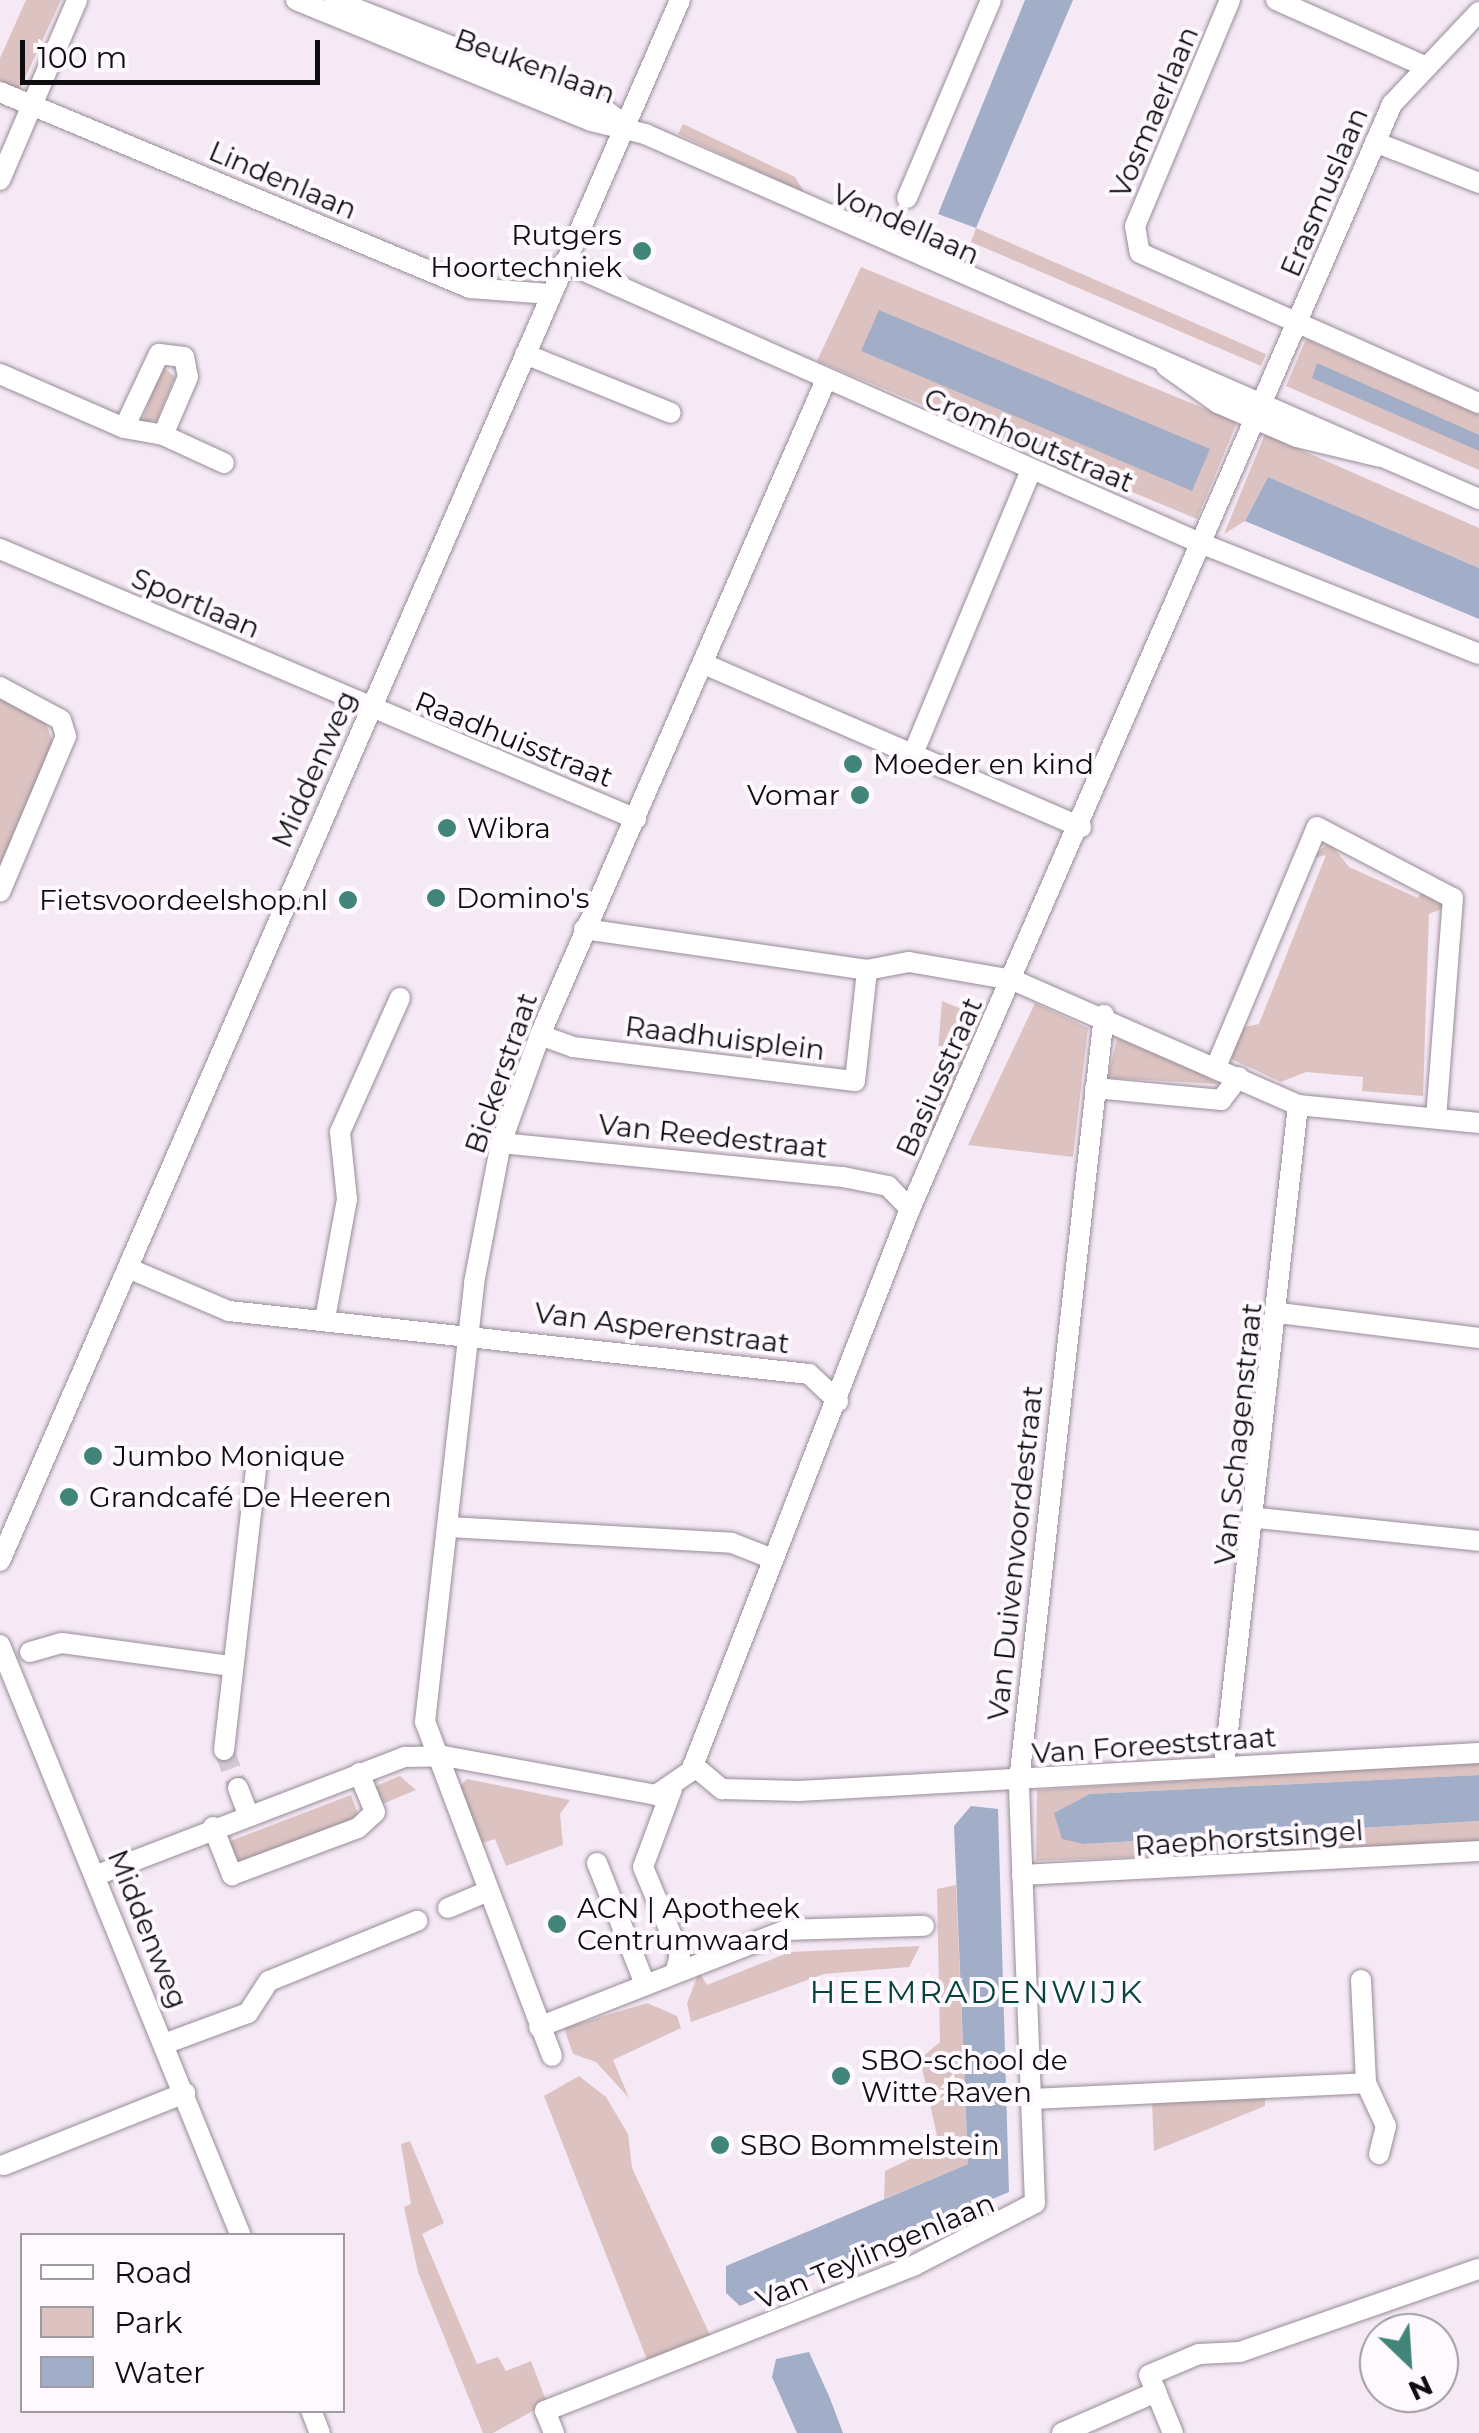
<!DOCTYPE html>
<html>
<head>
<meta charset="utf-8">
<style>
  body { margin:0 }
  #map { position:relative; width:1479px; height:2433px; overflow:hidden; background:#f5e9f5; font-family:Montserrat,sans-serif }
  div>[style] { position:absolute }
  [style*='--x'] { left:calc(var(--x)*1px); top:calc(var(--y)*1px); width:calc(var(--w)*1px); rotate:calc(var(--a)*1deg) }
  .green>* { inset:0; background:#dcc3c1 }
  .water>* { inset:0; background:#a2adc8 }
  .minor-tunnel>* { height:20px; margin-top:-10px; transform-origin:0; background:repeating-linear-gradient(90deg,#d3c8d3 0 20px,transparent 0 30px) }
  .roads { filter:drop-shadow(0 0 2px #978c98) drop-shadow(0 0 2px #978c98) }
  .minor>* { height:20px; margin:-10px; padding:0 10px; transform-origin:10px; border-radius:10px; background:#fff }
  .dots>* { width:28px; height:28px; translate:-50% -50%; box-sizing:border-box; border:5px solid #fef9fe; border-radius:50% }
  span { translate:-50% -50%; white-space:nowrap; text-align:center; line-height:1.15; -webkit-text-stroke:8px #fef9fe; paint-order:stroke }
  .street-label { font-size:28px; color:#100d10 }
  .poi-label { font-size:28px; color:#100d10 }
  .right { translate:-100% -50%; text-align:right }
  .left { translate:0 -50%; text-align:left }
  .quarter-label { font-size:32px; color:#05443c; letter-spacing:2.5px }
  .legend { position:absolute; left:20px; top:2233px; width:325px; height:180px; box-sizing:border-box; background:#fef9fe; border:2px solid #9f9b9f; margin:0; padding:12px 18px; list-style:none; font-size:30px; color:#100d10 }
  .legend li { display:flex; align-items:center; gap:20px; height:50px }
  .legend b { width:50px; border:2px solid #9f9b9f }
  .north { position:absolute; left:1359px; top:2313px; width:100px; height:100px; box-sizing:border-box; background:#fef9fe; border:2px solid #9f9b9f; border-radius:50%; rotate:155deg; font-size:28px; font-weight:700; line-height:40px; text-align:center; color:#100d10 }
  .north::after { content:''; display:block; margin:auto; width:35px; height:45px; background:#41857a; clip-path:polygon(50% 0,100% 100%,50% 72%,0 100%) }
  .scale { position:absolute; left:20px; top:40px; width:300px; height:45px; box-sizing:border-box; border:5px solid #100d10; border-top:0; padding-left:12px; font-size:30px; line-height:35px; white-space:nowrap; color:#100d10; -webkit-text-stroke:8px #fef9fe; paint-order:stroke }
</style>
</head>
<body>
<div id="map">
  <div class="green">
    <i style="clip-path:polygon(26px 0,61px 0,19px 91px,0 83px,0 58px)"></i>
    <i style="clip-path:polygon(683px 124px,795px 177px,805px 193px,678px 134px)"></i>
    <i style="clip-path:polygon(976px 228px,1266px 354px,1261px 366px,971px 242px)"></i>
    <i style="clip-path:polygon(evenodd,861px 267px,1237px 422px,1197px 519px,817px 361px,861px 267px,862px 351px,1209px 450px,1191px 490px,862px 351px)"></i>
    <i style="clip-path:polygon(1306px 339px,1479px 415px,1479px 470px,1286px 386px)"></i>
    <i style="clip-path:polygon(162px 366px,175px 377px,157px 420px,141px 424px)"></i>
    <i style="clip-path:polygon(1265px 434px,1479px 528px,1479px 568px,1268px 477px,1245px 521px,1224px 534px)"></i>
    <i style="clip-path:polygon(0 698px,44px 718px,56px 751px,0 889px)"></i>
    <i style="clip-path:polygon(1329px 842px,1349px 867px,1418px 898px,1425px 887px,1442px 895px,1446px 907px,1429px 914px,1423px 1096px,1362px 1091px,1363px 1077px,1306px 1072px,1281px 1082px,1227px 1057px,1240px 1028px,1259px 1024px,1326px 855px,1311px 859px)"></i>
    <i style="clip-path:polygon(942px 1001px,981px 1017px,931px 1137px)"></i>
    <i style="clip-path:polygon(1035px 1003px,1088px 1028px,1073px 1157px,968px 1145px)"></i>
    <i style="clip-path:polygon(1117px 1038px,1202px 1074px,1218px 1084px,1108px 1078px)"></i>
    <i style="clip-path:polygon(1479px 1762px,1479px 1775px,1090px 1794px,1084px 1844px,1479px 1821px,1479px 1843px,1036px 1861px,1037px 1790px)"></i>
    <i style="clip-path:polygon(400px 1776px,416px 1790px,380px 1805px,373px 1787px)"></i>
    <i style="clip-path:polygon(467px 1779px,570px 1800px,560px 1814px,563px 1845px,506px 1866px,495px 1839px,479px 1844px,458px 1788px)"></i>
    <i style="clip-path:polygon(351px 1795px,360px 1820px,235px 1868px,225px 1843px)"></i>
    <i style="clip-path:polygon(956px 1885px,968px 2164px,884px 2199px,885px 2171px,939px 2145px,920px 2059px,940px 2042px,937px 1889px)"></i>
    <i style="clip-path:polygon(920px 1946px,909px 1967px,824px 1974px,691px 2022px,687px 2003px,699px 1972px,707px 1985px,790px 1952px)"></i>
    <i style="clip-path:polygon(647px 2003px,677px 2016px,681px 2028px,613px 2060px,629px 2098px,596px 2062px,573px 2054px,564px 2028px)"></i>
    <i style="clip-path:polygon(579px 2076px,606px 2097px,628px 2134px,632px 2168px,711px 2337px,648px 2362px,544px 2096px)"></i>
    <i style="clip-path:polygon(1265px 2097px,1265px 2106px,1154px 2151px,1152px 2102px)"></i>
    <i style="clip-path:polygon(410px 2141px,444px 2223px,422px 2234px,477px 2364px,498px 2357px,506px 2371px,531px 2361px,547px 2403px,493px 2433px,483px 2433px,418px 2272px,404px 2207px,411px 2204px,401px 2144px)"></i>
  </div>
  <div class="water">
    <i style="clip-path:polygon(1025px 0,1073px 0,976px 228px,938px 214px)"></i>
    <i style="clip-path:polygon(879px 310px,1210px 449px,1192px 491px,861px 351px)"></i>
    <i style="clip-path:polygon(1317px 363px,1479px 435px,1479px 451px,1312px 378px)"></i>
    <i style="clip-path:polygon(1268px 477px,1479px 568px,1479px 619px,1245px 521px)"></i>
    <i style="clip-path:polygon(1479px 1775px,1479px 1821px,1084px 1844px,1062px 1839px,1054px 1813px,1090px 1794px)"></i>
    <i style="clip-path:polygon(971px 1806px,998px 1809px,1009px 2192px,740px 2306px,726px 2293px,726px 2266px,968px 2164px,954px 1826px)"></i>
    <i style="clip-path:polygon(809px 2352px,829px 2396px,843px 2433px,797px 2433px,772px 2377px,776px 2359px)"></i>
  </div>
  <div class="minor-tunnel">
    <i style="--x:224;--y:1750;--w:40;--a:69.8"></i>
  </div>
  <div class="roads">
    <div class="minor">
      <i style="--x:296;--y:0;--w:319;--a:22.3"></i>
      <i style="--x:591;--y:121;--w:56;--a:13.5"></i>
      <i style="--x:645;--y:134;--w:910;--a:23.64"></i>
      <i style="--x:334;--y:0;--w:282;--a:21.5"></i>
      <i style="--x:596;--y:103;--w:36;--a:37"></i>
      <i style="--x:1230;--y:0;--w:245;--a:112.8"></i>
      <i style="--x:1135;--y:226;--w:27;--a:80"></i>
      <i style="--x:1140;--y:253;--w:371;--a:23.9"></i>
      <i style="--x:1276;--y:0;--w:160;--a:24"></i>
      <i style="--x:0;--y:92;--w:509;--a:22.64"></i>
      <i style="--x:470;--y:288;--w:80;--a:4.3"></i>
      <i style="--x:1375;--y:142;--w:112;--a:21.5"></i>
      <i style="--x:0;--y:180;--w:196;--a:-66.8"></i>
      <i style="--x:907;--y:198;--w:215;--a:-67"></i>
      <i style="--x:564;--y:262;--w:695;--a:23.84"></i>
      <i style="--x:1200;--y:543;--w:300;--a:21.7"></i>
      <i style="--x:525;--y:354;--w:157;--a:22"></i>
      <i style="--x:1166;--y:366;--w:64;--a:35.4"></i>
      <i style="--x:1218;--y:403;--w:86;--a:23.3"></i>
      <i style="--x:1297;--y:437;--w:85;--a:13.5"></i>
      <i style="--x:0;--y:374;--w:135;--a:23.5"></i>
      <i style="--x:124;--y:428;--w:82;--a:-64.7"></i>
      <i style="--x:159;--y:354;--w:25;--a:7"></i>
      <i style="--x:184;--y:357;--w:20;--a:79"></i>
      <i style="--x:188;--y:377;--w:63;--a:113.3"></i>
      <i style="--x:163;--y:435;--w:67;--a:24.7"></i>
      <i style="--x:124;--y:428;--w:40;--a:10"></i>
      <i style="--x:0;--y:549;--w:691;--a:23"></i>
      <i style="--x:704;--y:664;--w:411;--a:23.4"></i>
      <i style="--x:0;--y:687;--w:69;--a:28.4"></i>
      <i style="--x:61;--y:720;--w:17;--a:73"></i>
      <i style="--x:66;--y:736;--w:169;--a:112.9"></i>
      <i style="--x:915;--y:749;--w:302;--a:-67.4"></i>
      <i style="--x:584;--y:929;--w:286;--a:8.2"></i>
      <i style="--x:867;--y:970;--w:43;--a:-10.8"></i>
      <i style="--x:909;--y:962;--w:106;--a:9.8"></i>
      <i style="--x:1013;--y:980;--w:311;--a:23.7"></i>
      <i style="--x:1298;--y:1105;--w:182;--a:5.7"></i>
      <i style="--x:540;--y:1035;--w:35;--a:20"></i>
      <i style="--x:573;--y:1047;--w:284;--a:6.9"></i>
      <i style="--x:855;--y:1081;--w:112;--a:-83.8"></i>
      <i style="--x:1216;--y:1067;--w:260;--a:-67.2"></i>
      <i style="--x:1317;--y:827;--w:153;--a:27.6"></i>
      <i style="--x:1453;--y:898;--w:221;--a:94.4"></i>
      <i style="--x:1095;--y:1088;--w:127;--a:5.4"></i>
      <i style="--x:1221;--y:1100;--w:29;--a:-52"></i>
      <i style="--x:501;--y:1143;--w:344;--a:5.7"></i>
      <i style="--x:843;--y:1177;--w:46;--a:11.3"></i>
      <i style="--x:888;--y:1186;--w:32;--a:46"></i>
      <i style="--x:128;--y:1268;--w:110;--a:23.1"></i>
      <i style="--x:229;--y:1311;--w:583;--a:6.2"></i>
      <i style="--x:809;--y:1374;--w:40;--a:43"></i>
      <i style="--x:1279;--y:1313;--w:202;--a:7.1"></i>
      <i style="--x:325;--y:1319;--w:122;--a:-79.6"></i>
      <i style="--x:347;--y:1199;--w:67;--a:-96"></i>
      <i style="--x:340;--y:1132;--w:147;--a:-65.9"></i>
      <i style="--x:1258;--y:1518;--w:222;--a:5.9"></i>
      <i style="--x:449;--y:1527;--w:283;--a:3.2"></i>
      <i style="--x:732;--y:1543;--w:44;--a:21.3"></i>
      <i style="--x:0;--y:1561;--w:1703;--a:-66.46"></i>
      <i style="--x:0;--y:1645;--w:638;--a:67.82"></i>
      <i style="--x:30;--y:1652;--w:33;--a:-16"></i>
      <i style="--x:62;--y:1643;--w:171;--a:7.8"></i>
      <i style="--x:224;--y:1750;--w:290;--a:-83.5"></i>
      <i style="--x:693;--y:1765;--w:38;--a:40"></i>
      <i style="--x:722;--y:1789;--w:77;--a:1.5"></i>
      <i style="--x:799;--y:1791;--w:681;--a:-3.2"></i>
      <i style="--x:1224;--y:1767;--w:666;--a:-83.62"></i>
      <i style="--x:238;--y:1788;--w:28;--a:69"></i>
      <i style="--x:672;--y:1789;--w:83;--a:110.4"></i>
      <i style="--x:643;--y:1867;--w:95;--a:67.2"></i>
      <i style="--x:680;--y:1955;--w:16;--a:105"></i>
      <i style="--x:213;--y:1827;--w:52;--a:68.4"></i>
      <i style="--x:232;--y:1875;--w:134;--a:-20.5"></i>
      <i style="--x:358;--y:1828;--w:23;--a:-43"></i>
      <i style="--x:375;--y:1812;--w:42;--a:-112.3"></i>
      <i style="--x:597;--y:1863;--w:130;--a:68.4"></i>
      <i style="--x:97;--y:1875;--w:330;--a:-21"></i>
      <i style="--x:405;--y:1757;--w:39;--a:-1"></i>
      <i style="--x:444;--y:1756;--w:216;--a:10.4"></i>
      <i style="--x:656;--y:1795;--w:42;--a:-34.4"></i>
      <i style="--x:691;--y:1771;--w:603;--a:-68.71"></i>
      <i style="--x:910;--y:1209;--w:1206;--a:-66.43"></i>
      <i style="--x:1392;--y:104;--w:127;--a:-46.6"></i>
      <i style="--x:1022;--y:1875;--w:458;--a:-3"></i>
      <i style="--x:448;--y:1908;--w:41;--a:-22.8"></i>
      <i style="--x:1361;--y:1980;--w:103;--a:87.2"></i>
      <i style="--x:1366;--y:2083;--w:47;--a:65.1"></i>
      <i style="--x:1386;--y:2126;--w:29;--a:104"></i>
      <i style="--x:539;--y:2027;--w:265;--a:-21.4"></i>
      <i style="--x:786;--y:1930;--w:138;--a:-1.7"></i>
      <i style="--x:164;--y:2044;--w:90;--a:-20.3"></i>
      <i style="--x:248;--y:2013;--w:38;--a:-57"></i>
      <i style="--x:269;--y:1981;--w:160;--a:-22.1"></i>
      <i style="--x:552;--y:2056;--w:357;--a:-110.8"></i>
      <i style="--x:425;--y:1722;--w:442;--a:-83.6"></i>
      <i style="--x:474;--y:1283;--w:143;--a:-79.1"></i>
      <i style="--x:501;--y:1143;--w:115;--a:-70.1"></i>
      <i style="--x:540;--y:1035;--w:712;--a:-66.42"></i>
      <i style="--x:1031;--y:2099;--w:335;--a:-2.7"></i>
      <i style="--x:4;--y:2165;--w:195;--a:-21.7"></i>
      <i style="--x:1156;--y:2392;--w:44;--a:67.5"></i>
      <i style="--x:311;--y:2410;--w:25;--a:69"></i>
      <i style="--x:554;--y:2433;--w:24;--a:-112"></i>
      <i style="--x:545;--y:2411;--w:398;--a:-21.5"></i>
      <i style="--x:915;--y:2265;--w:135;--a:-27.3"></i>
      <i style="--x:1035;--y:2203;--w:422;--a:-92.2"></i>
      <i style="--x:1019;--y:1781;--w:771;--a:-83.67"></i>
      <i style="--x:1062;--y:2433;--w:103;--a:-23.6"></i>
      <i style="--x:1156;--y:2392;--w:18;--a:-112"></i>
      <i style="--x:1149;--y:2375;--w:54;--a:-22.8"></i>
      <i style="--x:1199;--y:2354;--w:41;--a:-2.8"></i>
      <i style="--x:1240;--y:2352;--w:253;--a:-19.2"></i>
    </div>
  </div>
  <div class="dots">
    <i style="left:642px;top:251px;background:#41857a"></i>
    <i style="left:853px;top:764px;background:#41857a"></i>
    <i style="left:860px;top:795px;background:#41857a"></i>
    <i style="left:447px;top:828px;background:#41857a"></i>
    <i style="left:436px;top:898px;background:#41857a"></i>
    <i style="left:348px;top:900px;background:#41857a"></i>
    <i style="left:93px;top:1456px;background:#41857a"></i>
    <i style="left:69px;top:1497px;background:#41857a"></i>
    <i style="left:557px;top:1924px;background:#41857a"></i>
    <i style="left:841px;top:2076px;background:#41857a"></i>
    <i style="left:720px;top:2145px;background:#41857a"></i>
  </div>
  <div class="street-label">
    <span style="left:535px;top:66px;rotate:20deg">Beukenlaan</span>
    <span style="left:1154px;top:112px;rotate:-67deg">Vosmaerlaan</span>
    <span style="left:283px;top:180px;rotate:23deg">Lindenlaan</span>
    <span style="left:1324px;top:192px;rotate:-67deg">Erasmuslaan</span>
    <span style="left:906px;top:224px;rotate:24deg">Vondellaan</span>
    <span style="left:1029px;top:440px;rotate:23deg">Cromhoutstraat</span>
    <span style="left:196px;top:603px;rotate:23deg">Sportlaan</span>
    <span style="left:514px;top:739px;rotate:22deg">Raadhuisstraat</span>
    <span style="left:314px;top:769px;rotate:-66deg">Middenweg</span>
    <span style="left:725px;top:1038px;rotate:7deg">Raadhuisplein</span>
    <span style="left:501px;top:1073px;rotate:-71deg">Bickerstraat</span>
    <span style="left:939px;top:1077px;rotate:-66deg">Basiusstraat</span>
    <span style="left:713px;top:1136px;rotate:6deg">Van Reedestraat</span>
    <span style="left:662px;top:1328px;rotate:7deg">Van Asperenstraat</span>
    <span style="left:1238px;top:1434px;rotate:-84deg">Van Schagenstraat</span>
    <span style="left:1015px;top:1553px;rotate:-84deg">Van Duivenvoordestraat</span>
    <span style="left:1154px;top:1745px;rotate:-4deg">Van Foreeststraat</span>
    <span style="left:1249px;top:1838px;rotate:-4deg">Raephorstsingel</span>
    <span style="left:148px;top:1929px;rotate:68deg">Middenweg</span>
    <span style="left:875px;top:2251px;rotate:-23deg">Van Teylingenlaan</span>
  </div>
  <div class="poi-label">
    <span class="right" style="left:622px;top:251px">Rutgers<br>Hoortechniek</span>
    <span class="left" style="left:873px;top:764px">Moeder en kind</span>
    <span class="right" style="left:840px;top:795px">Vomar</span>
    <span class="left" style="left:467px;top:828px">Wibra</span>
    <span class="left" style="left:456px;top:898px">Domino's</span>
    <span class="right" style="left:328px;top:900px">Fietsvoordeelshop.nl</span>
    <span class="left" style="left:113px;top:1456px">Jumbo Monique</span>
    <span class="left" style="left:89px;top:1497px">Grandcafé De Heeren</span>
    <span class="left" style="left:577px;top:1924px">ACN | Apotheek<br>Centrumwaard</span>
    <span class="left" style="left:861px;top:2076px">SBO-school de<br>Witte Raven</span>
    <span class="left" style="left:740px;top:2145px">SBO Bommelstein</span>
  </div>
  <div class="quarter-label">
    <span style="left:977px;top:1992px">HEEMRADENWIJK</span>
  </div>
  <ul class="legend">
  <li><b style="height:12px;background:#fff"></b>Road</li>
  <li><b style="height:28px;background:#dcc3c1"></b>Park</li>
  <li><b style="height:28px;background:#a2adc8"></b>Water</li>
  </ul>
  <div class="north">N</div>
  <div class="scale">100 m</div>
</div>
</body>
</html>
